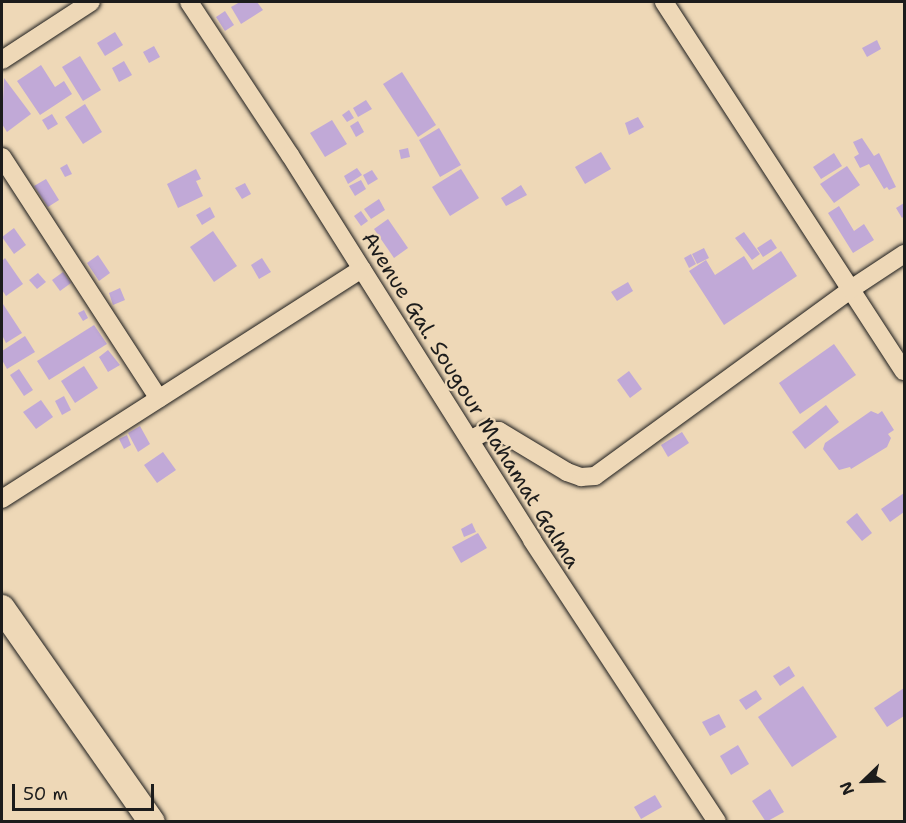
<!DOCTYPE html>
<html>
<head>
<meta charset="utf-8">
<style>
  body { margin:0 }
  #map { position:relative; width:906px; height:823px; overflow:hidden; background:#eed8b7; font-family:"Shantell Sans",sans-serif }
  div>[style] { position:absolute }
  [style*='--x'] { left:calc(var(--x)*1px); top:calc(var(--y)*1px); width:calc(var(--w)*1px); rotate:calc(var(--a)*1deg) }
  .building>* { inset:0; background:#c1a9d7 }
  .roads { filter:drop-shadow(0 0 2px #1c1c1c) drop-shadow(0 0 2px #1c1c1c) }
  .minor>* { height:18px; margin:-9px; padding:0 9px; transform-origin:9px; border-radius:9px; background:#eed8b7 }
  .secondary>* { height:26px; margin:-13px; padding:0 13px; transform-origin:13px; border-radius:13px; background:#eed8b7 }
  span { translate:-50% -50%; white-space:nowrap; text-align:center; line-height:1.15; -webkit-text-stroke:4.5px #eed8b7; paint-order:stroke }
  .street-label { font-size:21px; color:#1c1c1c }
  .frame { position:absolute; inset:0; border:3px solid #1c1c1c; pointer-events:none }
  .north { position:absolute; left:834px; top:751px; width:60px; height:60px; -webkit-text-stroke:4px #eed8b7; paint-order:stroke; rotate:247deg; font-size:16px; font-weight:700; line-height:24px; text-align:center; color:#1c1c1c }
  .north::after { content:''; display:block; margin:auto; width:21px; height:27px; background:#1c1c1c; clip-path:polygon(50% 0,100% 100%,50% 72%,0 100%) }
  .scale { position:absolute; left:12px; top:784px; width:142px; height:27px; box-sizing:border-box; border:3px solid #1c1c1c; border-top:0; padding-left:8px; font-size:18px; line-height:21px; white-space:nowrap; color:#1c1c1c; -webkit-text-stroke:4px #eed8b7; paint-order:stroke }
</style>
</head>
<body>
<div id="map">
  <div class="building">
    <i style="clip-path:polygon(240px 2px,257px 2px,263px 10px,241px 24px,231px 7px)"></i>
    <i style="clip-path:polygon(225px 11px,234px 25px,225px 31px,216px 17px)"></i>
    <i style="clip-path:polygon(115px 32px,123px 45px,105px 56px,97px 43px)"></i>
    <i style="clip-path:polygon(877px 40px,881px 49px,867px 57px,862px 48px)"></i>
    <i style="clip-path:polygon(154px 46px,160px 57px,149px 63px,143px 52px)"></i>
    <i style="clip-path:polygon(80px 56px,101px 90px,83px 101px,62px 67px)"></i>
    <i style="clip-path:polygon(124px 61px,132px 75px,119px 82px,112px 68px)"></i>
    <i style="clip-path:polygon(41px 65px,55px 87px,64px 81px,72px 94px,40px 115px,17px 81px)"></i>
    <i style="clip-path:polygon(402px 72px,436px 125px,418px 137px,383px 84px)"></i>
    <i style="clip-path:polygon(4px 78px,31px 114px,7px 132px,2px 124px)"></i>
    <i style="clip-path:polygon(366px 100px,372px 109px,358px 117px,353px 108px)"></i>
    <i style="clip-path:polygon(85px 104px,102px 132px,83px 144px,65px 117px)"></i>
    <i style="clip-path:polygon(349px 110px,354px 118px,347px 122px,342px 115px)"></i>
    <i style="clip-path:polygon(52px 114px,58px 124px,48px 130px,42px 120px)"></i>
    <i style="clip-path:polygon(638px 117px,644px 127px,629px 135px,625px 123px)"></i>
    <i style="clip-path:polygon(332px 120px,347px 144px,325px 157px,310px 133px)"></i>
    <i style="clip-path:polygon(358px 121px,364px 132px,356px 137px,350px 126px)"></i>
    <i style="clip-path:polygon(439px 128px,461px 165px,440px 177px,419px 140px)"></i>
    <i style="clip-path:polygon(862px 138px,874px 156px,879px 153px,896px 187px,889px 190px,887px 187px,884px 189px,869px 164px,860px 168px,854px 157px,859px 154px,853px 142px)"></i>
    <i style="clip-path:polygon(408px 148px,410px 157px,401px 159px,399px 150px)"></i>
    <i style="clip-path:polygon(601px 152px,611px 169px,585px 184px,575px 167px)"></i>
    <i style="clip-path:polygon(834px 153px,842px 166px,821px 179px,813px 167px)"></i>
    <i style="clip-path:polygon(67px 164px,72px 174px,65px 177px,60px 168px)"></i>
    <i style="clip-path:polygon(847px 166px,860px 185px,834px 203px,820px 184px)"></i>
    <i style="clip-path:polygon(357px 168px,362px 175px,348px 184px,344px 176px)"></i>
    <i style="clip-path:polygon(196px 169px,201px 179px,196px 181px,203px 196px,178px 208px,167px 184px)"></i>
    <i style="clip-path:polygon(461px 169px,479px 198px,450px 216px,432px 187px)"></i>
    <i style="clip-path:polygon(372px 170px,378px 179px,368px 185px,363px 175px)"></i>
    <i style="clip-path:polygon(46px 179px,59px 200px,48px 207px,34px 186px)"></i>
    <i style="clip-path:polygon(361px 180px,366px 189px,355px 196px,349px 186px)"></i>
    <i style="clip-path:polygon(245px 183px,251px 194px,242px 199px,235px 188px)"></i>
    <i style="clip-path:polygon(521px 185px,527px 195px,506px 206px,501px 198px)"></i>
    <i style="clip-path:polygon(379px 199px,385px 210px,371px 219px,364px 209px)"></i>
    <i style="clip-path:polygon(904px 203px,904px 216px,902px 218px,896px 208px)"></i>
    <i style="clip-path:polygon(839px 206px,854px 231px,864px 224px,874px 240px,853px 253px,828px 213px)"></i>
    <i style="clip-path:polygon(210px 207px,215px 217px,202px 225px,196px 215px)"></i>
    <i style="clip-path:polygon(361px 211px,368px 221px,361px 226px,354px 216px)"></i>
    <i style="clip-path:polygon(388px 219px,408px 248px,394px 258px,374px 229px)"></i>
    <i style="clip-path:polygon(14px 228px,26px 245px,14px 254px,2px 237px)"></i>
    <i style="clip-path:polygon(213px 231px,237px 266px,214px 282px,190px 247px)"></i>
    <i style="clip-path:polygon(744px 232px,760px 254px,752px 260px,735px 238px)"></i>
    <i style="clip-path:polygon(771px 239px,777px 248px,763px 257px,757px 248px)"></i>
    <i style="clip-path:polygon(704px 248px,709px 258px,697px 264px,692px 254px)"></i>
    <i style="clip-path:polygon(781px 251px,797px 276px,724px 325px,689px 271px,706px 260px,715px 275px,744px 256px,753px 270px)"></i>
    <i style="clip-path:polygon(691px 254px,696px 264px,689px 268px,684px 258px)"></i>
    <i style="clip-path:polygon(98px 255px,110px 273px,99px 281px,87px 263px)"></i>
    <i style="clip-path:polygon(5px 258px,23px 284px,6px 296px,2px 290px,2px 261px)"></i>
    <i style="clip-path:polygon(262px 258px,271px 272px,259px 279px,251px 265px)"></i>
    <i style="clip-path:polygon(63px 272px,71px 283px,60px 291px,52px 280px)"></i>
    <i style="clip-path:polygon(38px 273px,46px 282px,37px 289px,29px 280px)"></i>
    <i style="clip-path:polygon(628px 282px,633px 291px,617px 301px,611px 292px)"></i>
    <i style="clip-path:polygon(120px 288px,125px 300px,113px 305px,109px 293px)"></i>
    <i style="clip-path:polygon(3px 304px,22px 333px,6px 343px,2px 335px)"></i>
    <i style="clip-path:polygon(84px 310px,88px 318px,83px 321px,78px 313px)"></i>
    <i style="clip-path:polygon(94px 325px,107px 344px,49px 380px,37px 361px)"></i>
    <i style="clip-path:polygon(25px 336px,35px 352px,7px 369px,2px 360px,2px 351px)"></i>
    <i style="clip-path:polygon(834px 344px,856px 375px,800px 414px,779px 383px)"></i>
    <i style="clip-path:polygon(108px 350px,120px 365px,108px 372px,99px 357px)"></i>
    <i style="clip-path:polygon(84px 366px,98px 388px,75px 403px,61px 381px)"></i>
    <i style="clip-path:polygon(19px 369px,33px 390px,24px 396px,10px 375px)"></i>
    <i style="clip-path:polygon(629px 371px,642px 389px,630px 398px,617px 380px)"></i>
    <i style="clip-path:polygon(64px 396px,71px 410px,62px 415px,55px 401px)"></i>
    <i style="clip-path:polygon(41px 400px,53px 417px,36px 429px,23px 412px)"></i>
    <i style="clip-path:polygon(826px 405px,839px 422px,805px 449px,792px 432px)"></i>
    <i style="clip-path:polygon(871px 411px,878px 414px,882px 411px,894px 430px,888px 434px,891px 438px,887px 447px,851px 469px,850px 467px,839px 470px,823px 449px,825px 443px)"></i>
    <i style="clip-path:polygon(140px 426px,150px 444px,138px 452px,128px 433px)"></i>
    <i style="clip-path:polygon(682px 432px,689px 443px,668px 457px,661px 445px)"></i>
    <i style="clip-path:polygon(127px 435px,131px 445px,124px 449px,119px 439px)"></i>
    <i style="clip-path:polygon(163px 452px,176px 470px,157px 483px,144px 465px)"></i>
    <i style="clip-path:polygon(904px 493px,904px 512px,890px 522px,881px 509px)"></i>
    <i style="clip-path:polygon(857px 513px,872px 533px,862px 541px,846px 522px)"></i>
    <i style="clip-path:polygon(472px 523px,476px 532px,464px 537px,461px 529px)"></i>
    <i style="clip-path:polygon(478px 533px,487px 548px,461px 563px,452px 547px)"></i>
    <i style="clip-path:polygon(789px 666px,795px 676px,780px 686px,773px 676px)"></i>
    <i style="clip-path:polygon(803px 686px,837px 737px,792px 767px,758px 717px)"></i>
    <i style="clip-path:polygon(904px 688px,904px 716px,887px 727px,874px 708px)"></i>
    <i style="clip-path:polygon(756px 690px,762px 699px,746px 710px,739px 700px)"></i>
    <i style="clip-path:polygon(719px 714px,726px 727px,710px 736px,702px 722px)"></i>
    <i style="clip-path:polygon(738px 745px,749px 764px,731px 775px,720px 756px)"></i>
    <i style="clip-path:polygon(770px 789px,784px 812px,766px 822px,752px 801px)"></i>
    <i style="clip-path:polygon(655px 795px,662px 807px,641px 819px,634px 807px)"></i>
  </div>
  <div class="roads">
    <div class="minor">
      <i style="--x:189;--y:2;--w:183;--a:56.6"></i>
      <i style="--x:290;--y:155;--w:455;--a:57.8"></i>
      <i style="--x:532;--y:540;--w:337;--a:56.7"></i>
      <i style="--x:664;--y:2;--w:440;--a:57"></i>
      <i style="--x:2;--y:60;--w:106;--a:-33.1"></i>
      <i style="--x:2;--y:157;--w:288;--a:57"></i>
      <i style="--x:470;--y:440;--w:18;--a:-29"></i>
      <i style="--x:486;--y:431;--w:13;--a:0"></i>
      <i style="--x:499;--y:431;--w:79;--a:31.1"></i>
      <i style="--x:567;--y:472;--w:15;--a:20"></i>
      <i style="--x:581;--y:477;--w:14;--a:-4"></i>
      <i style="--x:595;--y:476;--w:317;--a:-36.1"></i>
      <i style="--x:851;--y:289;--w:64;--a:-33.4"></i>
      <i style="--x:2;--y:499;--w:427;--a:-32.6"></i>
    </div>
    <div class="secondary">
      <i style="--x:2;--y:608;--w:261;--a:55"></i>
    </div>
  </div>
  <div class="street-label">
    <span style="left:471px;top:400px;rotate:58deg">Avenue Gal. Sougour Mahamat Galma</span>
  </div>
  <div class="frame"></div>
  <div class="north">N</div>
  <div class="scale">50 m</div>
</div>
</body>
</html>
